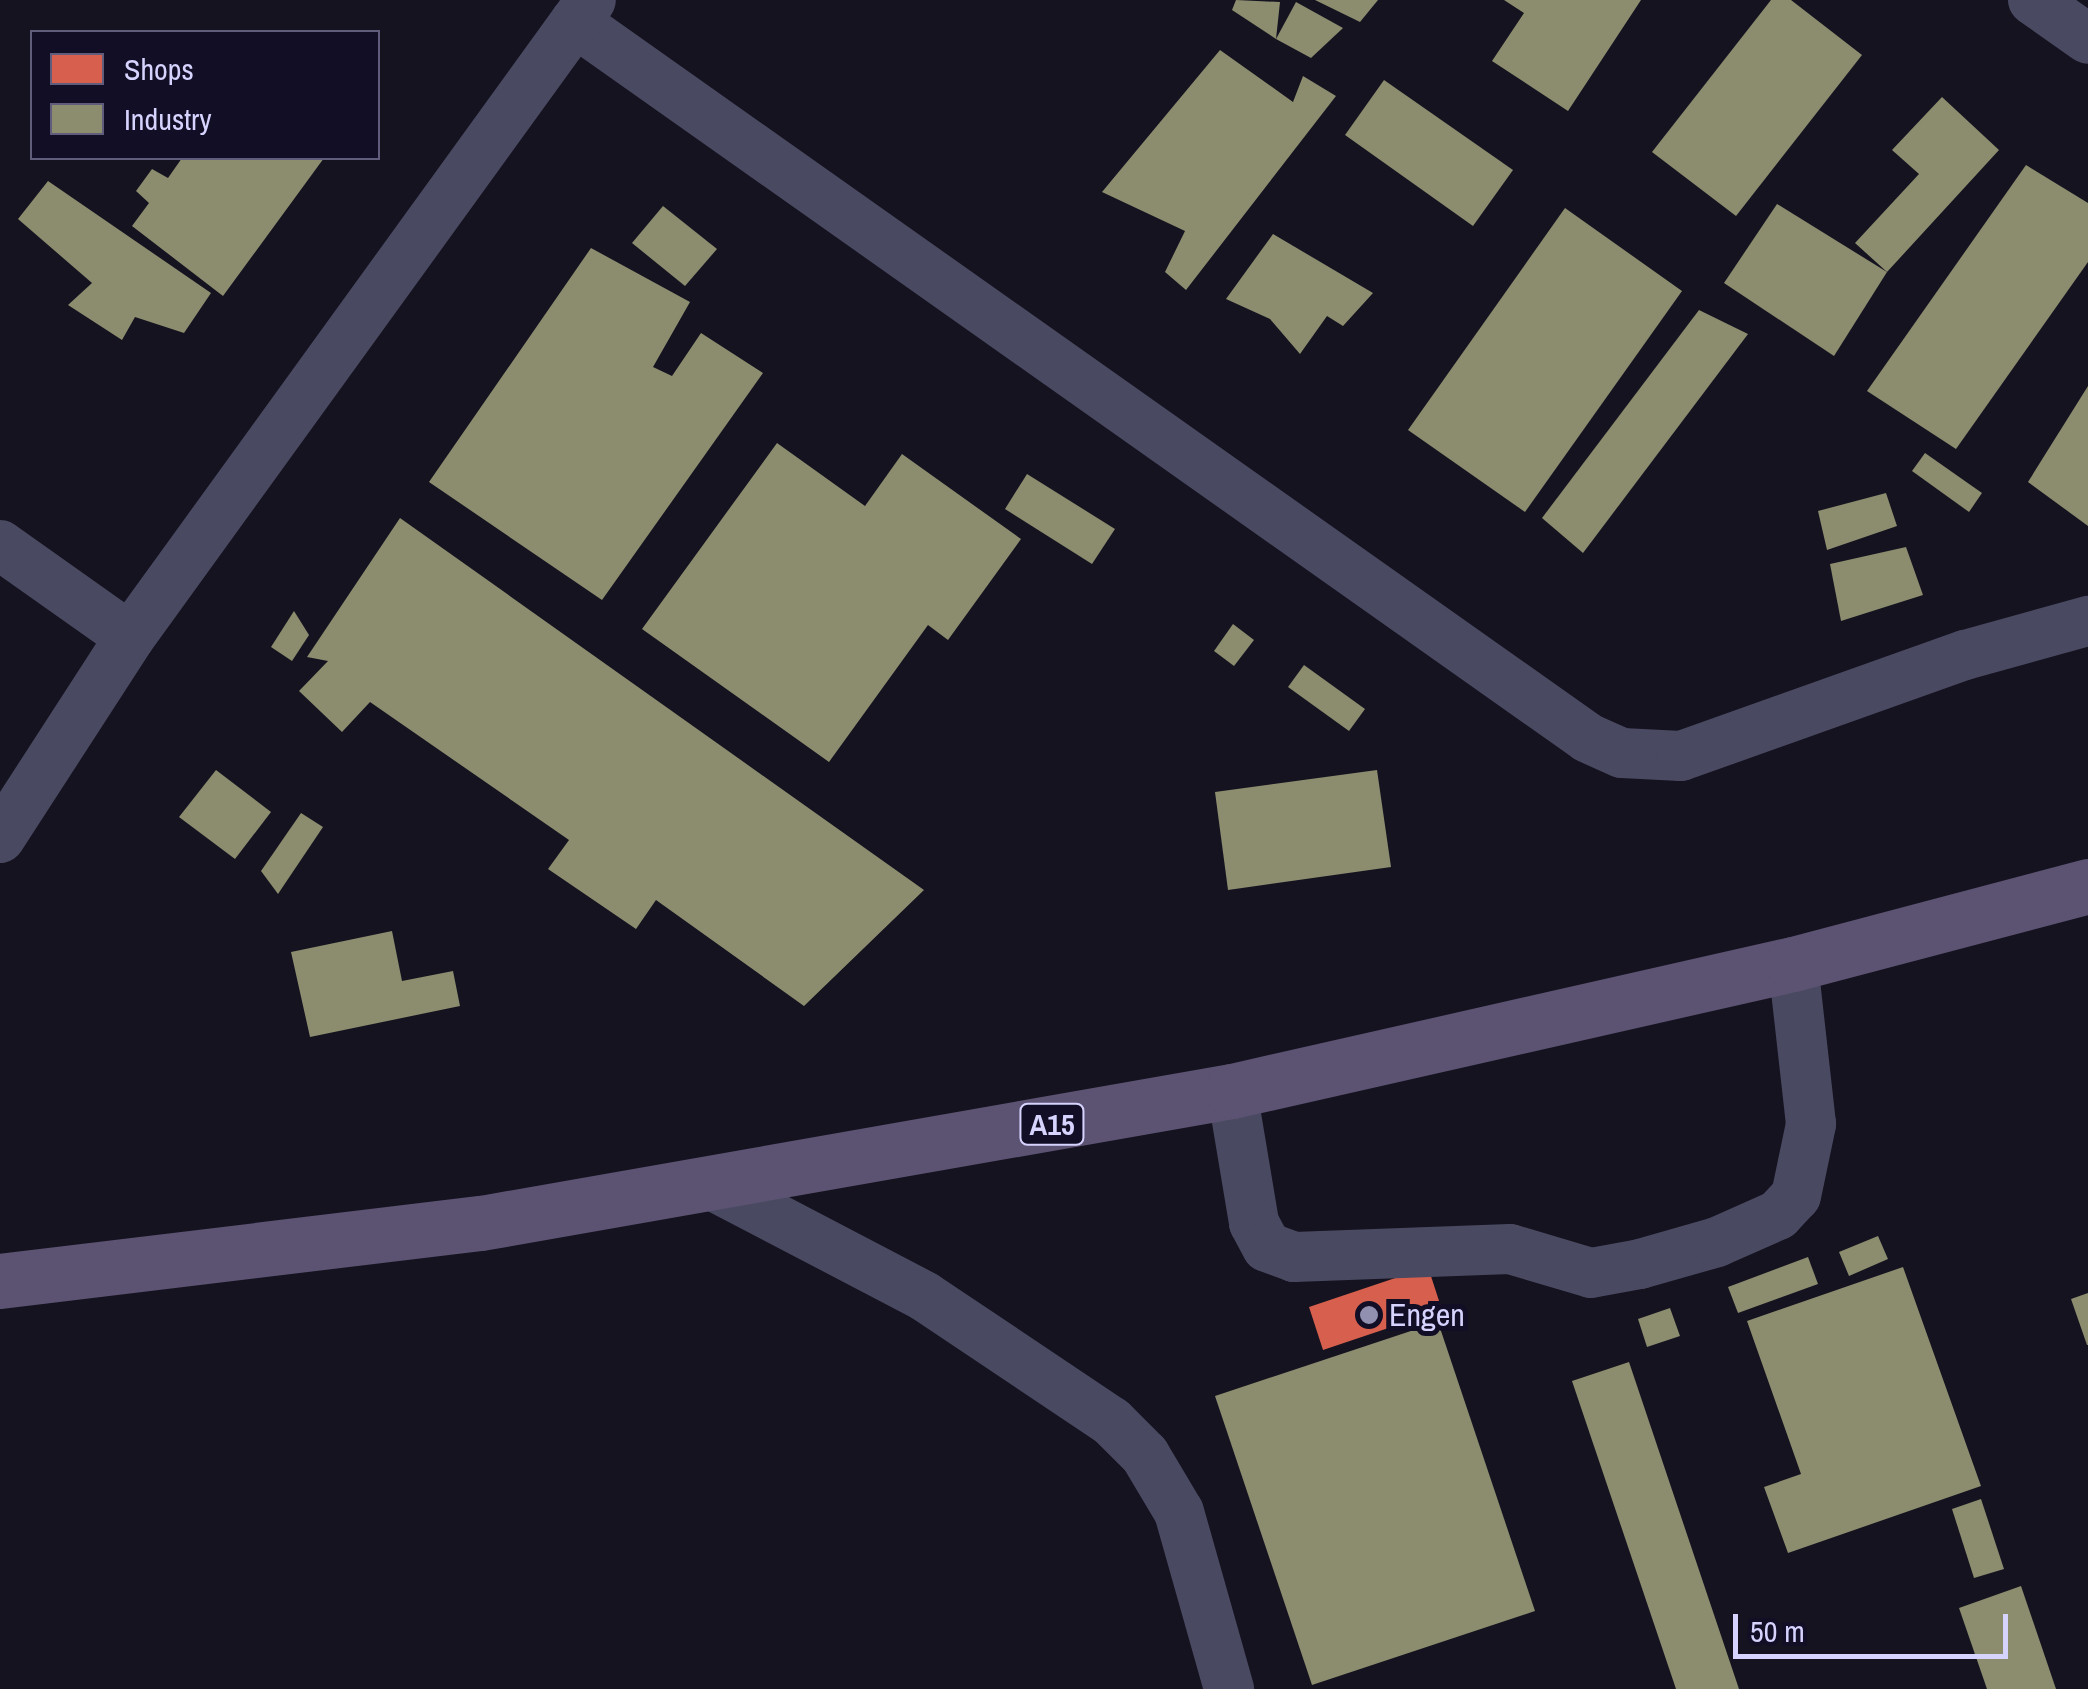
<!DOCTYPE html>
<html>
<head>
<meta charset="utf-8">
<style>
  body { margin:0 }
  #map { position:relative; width:2088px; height:1689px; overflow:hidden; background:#151320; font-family:"Archivo Narrow",sans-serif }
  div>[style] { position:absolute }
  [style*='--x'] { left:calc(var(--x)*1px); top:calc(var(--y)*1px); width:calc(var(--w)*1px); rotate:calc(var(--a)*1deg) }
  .shops>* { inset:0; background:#d6604d }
  .industry>* { inset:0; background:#8c8c6e }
  .minor>* { height:50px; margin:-25px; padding:0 25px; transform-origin:25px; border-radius:25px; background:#494961 }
  .major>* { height:55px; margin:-27.5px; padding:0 27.5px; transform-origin:27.5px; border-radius:27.5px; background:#5c5272 }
  .dots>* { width:28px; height:28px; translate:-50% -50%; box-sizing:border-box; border:5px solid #110e25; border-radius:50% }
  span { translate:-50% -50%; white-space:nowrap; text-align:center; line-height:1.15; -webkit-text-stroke:10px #110e25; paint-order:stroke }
  .shield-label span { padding:2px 8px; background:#110e25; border:2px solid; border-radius:8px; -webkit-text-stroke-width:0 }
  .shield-label { font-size:30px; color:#d6d3ff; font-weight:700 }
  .poi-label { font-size:32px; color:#d6d3ff }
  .left { translate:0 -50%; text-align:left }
  .legend { position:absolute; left:30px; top:30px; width:350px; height:130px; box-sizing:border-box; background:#110e25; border:2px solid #605d7c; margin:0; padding:12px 18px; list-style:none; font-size:30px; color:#d6d3ff }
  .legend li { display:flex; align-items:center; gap:20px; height:50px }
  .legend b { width:50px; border:2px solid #605d7c }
  .scale { position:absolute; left:1733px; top:1614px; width:275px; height:45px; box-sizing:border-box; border:5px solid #d6d3ff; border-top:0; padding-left:12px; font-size:30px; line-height:35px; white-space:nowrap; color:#d6d3ff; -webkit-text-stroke:8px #110e25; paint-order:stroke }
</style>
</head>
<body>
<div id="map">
  <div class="shops">
    <i style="clip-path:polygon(1428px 1267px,1442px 1310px,1323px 1350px,1309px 1307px)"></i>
  </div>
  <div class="industry">
    <i style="clip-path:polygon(1236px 0,1280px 2px,1276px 39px,1232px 10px)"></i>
    <i style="clip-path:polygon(1315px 0,1378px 0,1360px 22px)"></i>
    <i style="clip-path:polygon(1504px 0,1641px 0,1568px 111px,1492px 61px,1524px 13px)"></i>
    <i style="clip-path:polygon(1771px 0,1791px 0,1862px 55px,1736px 216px,1652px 152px)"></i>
    <i style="clip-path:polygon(1296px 2px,1343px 28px,1311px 58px,1276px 39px)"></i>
    <i style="clip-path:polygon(1220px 50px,1293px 102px,1303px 76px,1336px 96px,1186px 290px,1165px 272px,1185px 231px,1102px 192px)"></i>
    <i style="clip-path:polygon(1384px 80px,1513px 170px,1473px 226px,1345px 135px)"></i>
    <i style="clip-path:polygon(1942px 97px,1999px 150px,1887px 272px,1855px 243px,1919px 174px,1892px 150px)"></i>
    <i style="clip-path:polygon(182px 158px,324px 158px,223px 296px,132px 226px,149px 203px,136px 191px,152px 169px,168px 178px)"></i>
    <i style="clip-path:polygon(2026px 165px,2088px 203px,2088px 262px,1956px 449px,1867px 391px)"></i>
    <i style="clip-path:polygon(48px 181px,211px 293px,184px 333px,135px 317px,122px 340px,68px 305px,92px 283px,18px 219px)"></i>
    <i style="clip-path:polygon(1777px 204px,1887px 272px,1834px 356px,1724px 283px)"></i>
    <i style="clip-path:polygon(663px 206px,717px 249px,685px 286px,632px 243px)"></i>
    <i style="clip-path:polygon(1565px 208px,1682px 291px,1525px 512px,1408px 430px)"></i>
    <i style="clip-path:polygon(1273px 234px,1373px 293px,1343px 326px,1327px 316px,1300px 354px,1270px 319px,1226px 299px)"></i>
    <i style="clip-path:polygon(591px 248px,690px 302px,653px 367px,672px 376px,701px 333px,763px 373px,602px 600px,429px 482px)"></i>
    <i style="clip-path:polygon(1699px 310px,1748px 334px,1583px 553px,1542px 518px)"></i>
    <i style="clip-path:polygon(2088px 386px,2088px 526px,2028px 482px)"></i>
    <i style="clip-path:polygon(777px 443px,865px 506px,902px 454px,1021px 539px,948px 640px,928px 625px,829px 762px,642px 629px)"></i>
    <i style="clip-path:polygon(1925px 453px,1982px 493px,1969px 512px,1912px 471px)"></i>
    <i style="clip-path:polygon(1027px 474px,1115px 529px,1092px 564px,1005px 509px)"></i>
    <i style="clip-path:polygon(1886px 493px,1897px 526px,1827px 550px,1818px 511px)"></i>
    <i style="clip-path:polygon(400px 518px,924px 890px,804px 1006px,656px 900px,636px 929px,548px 869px,569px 840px,370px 702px,342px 732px,299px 691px,328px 661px,307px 657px)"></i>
    <i style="clip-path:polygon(1906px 547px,1923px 595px,1841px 621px,1830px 564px)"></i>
    <i style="clip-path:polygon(294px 611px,309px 635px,292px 661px,271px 647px)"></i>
    <i style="clip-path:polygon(1233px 624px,1254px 640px,1234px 666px,1214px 651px)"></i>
    <i style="clip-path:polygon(1304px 665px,1365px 709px,1349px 731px,1288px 687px)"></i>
    <i style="clip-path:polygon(216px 770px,271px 812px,235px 859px,179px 817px)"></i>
    <i style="clip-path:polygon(1377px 770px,1391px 867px,1228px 890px,1215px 792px)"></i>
    <i style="clip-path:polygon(301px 813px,323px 827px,278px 894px,261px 871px)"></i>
    <i style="clip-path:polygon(392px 931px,402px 981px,453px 971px,460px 1006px,310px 1037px,291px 952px)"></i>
    <i style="clip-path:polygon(1878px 1236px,1888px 1259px,1849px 1276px,1839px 1252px)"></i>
    <i style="clip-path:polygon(1808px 1257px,1818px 1284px,1738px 1313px,1728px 1287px)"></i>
    <i style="clip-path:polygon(1903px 1267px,1981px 1486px,1788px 1553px,1764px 1487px,1801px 1474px,1747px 1321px)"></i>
    <i style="clip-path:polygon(2088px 1293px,2088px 1345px,2087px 1345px,2071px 1299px)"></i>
    <i style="clip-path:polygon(1670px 1308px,1680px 1336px,1647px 1347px,1638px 1319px)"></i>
    <i style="clip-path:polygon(1438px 1322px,1535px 1611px,1312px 1685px,1215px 1396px)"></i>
    <i style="clip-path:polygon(1629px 1362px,1739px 1689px,1676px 1689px,1572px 1381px)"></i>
    <i style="clip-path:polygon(1981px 1499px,2004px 1569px,1974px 1578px,1952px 1509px)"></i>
    <i style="clip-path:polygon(2021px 1586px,2056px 1689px,1987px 1689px,1959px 1608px)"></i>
  </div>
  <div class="minor">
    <i style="--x:2033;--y:0;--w:67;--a:35.3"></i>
    <i style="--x:575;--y:22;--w:1240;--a:35.25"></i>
    <i style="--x:1588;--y:738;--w:37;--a:24"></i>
    <i style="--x:1622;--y:753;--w:59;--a:2.9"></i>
    <i style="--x:1681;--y:756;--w:301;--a:-19.6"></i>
    <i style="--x:1965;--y:655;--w:128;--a:-15.5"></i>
    <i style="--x:0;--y:545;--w:159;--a:35.3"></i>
    <i style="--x:0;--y:838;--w:239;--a:-57.1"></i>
    <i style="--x:130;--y:637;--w:786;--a:-54.11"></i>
    <i style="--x:1232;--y:1091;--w:134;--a:80.5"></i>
    <i style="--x:1254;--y:1223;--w:27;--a:62"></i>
    <i style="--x:1267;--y:1247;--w:29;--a:20"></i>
    <i style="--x:1294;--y:1257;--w:216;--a:-2.1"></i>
    <i style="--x:1510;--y:1249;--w:84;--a:16.5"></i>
    <i style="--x:1591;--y:1273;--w:50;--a:-10.4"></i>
    <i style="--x:1640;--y:1264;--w:80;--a:-15.9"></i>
    <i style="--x:1717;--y:1242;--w:67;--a:-23.9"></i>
    <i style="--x:1778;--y:1215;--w:26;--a:-47"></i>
    <i style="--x:1796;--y:1196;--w:74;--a:-78.2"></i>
    <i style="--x:1811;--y:1124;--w:161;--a:-96.4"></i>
    <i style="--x:708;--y:1183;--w:244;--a:27.6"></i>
    <i style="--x:924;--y:1296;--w:225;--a:33.8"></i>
    <i style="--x:1111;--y:1421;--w:48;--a:45"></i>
    <i style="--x:1145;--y:1455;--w:66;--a:59.2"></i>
    <i style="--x:1179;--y:1512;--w:184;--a:74.2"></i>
  </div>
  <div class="major">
    <i style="--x:0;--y:1281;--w:484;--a:-6.9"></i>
    <i style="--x:481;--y:1223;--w:763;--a:-9.97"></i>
    <i style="--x:1232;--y:1091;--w:575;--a:-12.76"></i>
    <i style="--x:1793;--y:964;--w:305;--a:-14.8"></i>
  </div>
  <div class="dots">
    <i style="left:1369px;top:1315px;background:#9290b1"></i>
  </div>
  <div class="shield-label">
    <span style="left:1052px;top:1124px">A15</span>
  </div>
  <div class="poi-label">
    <span class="left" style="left:1389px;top:1315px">Engen</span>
  </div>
  <ul class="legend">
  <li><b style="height:28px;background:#d6604d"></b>Shops</li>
  <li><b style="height:28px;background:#8c8c6e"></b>Industry</li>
  </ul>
  <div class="scale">50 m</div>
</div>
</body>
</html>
